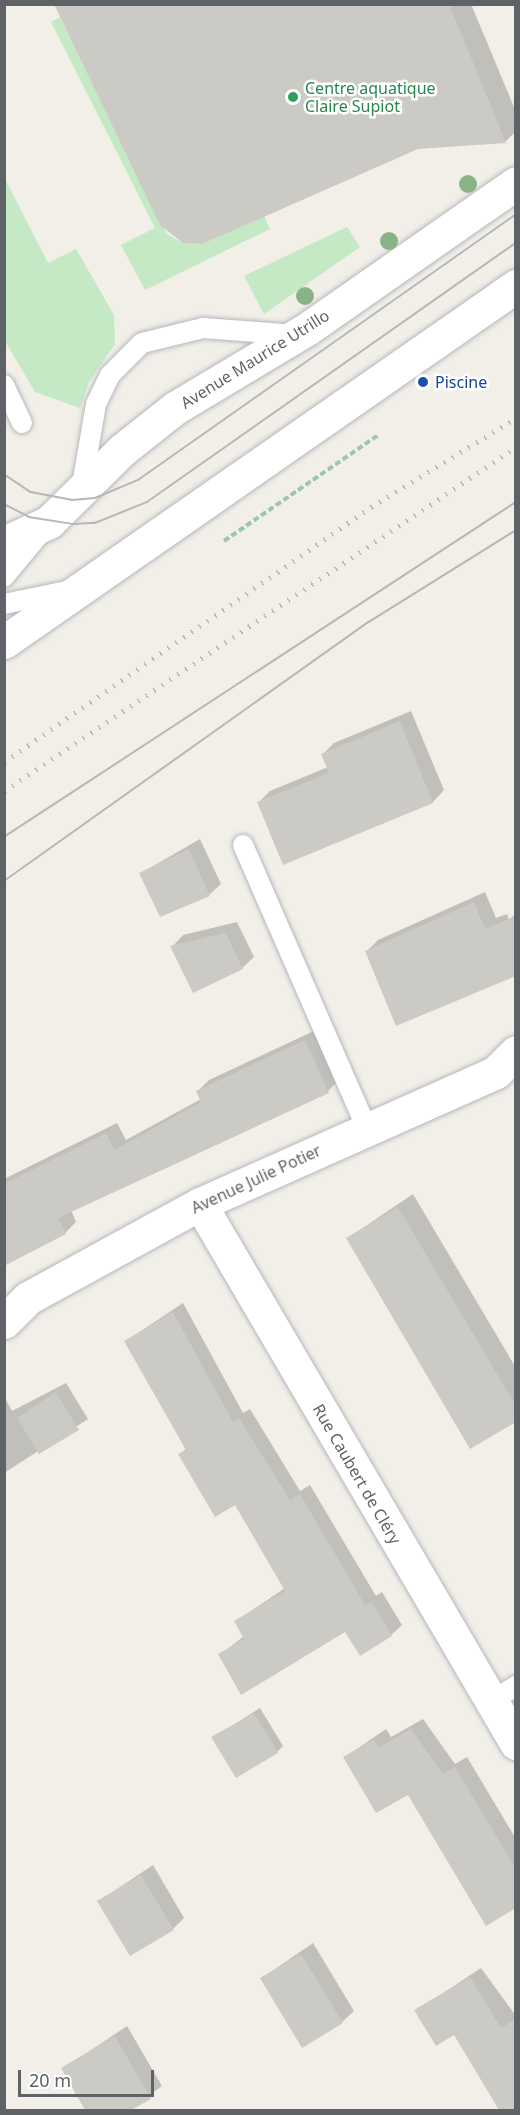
<!DOCTYPE html>
<html>
<head>
<meta charset="utf-8">
<style>
  body { margin:0 }
  #map { position:relative; width:520px; height:2115px; overflow:hidden; background:#f1efe8; font-family:"Noto Sans",sans-serif }
  div>[style] { position:absolute }
  [style*='--x'] { left:calc(var(--x)*1px); top:calc(var(--y)*1px); width:calc(var(--w)*1px); rotate:calc(var(--a)*1deg) }
  .green>* { inset:0; background:#c5e8c5 }
  .shadow>* { inset:0; background:#0003 }
  .building>* { inset:0; background:#cccac5 }
  .path>* { height:4px; margin-top:-2px; transform-origin:0; background:repeating-linear-gradient(90deg,#9cc7a9 0 6px,transparent 0 9px) }
  .roads { filter:drop-shadow(0 0 2px #b5b8bc) drop-shadow(0 0 2px #b5b8bc) }
  .lane>* { height:20px; margin:-10px; padding:0 10px; transform-origin:10px; border-radius:10px; background:#fff }
  .street>* { height:33px; margin:-16.5px; padding:0 16.5px; transform-origin:16.5px; border-radius:16.5px; background:#fff }
  .secondary>* { height:33px; margin:-16.5px; padding:0 16.5px; transform-origin:16.5px; border-radius:16.5px; background:#fff }
  .tram>* { height:1.5px; margin:-0.75px; padding:0 0.75px; transform-origin:0.75px; border-radius:0.75px; background:#b6b7b8 }
  .rail>* { height:4.5px; margin-top:-2.25px; transform-origin:0; background:repeating-linear-gradient(90deg,#b6b7b8 0 1.5px,transparent 0 9.5px) }
  .trees>* { width:18px; height:18px; margin:-9px; border-radius:50%; background:#89b387 }
  .dots>* { width:16px; height:16px; translate:-50% -50%; box-sizing:border-box; border:3px solid #fff; border-radius:50% }
  span { translate:-50% -50%; white-space:nowrap; text-align:center; line-height:1.15; -webkit-text-stroke:5px #fff; paint-order:stroke }
  .leisure-label { font-size:16px; color:#27864d }
  .left { translate:0 -50%; text-align:left }
  .street-label { font-size:16px; color:#5f6368 }
  .transit-label { font-size:16px; color:#164399 }
  .frame { position:absolute; inset:0; border:6px solid #5f6368; pointer-events:none }
  .scale { position:absolute; left:18px; top:2070px; width:136px; height:27px; box-sizing:border-box; border:3px solid #5f6368; border-top:0; padding-left:8px; font-size:18px; line-height:21px; white-space:nowrap; color:#5f6368; -webkit-text-stroke:4px #fff; paint-order:stroke }
</style>
</head>
<body>
<div id="map">
  <div class="green">
    <i style="clip-path:polygon(60px 17px,167px 234px,183px 243px,202px 244px,264px 216px,270px 229px,145px 290px,121px 245px,155px 228px,51px 22px)"></i>
    <i style="clip-path:polygon(4px 177px,48px 263px,76px 249px,114px 315px,115px 344px,89px 382px,80px 408px,35px 392px,5px 341px)"></i>
    <i style="clip-path:polygon(347px 227px,360px 247px,264px 314px,244px 276px)"></i>
  </div>
  <div class="shadow">
    <i style="clip-path:polygon(56px 4px,471px 4px,516px 112px,516px 131px,506px 141px,418px 148px)"></i>
    <i style="clip-path:polygon(411px 711px,444px 790px,433px 802px,284px 863px,259px 802px,270px 791px,328px 767px,323px 754px,334px 743px)"></i>
    <i style="clip-path:polygon(200px 839px,221px 884px,209px 895px,141px 873px)"></i>
    <i style="clip-path:polygon(485px 892px,496px 918px,507px 914px,509px 920px,516px 913px,516px 973px,366px 952px,378px 940px)"></i>
    <i style="clip-path:polygon(237px 922px,254px 957px,242px 968px,172px 947px,183px 935px)"></i>
    <i style="clip-path:polygon(316px 1030px,339px 1080px,328px 1091px,71px 1210px,76px 1222px,65px 1233px,4px 1262px,4px 1179px,117px 1123px,126px 1140px,201px 1099px,198px 1091px,209px 1080px)"></i>
    <i style="clip-path:polygon(413px 1194px,516px 1368px,516px 1420px,348px 1238px)"></i>
    <i style="clip-path:polygon(183px 1303px,243px 1413px,250px 1409px,300px 1491px,310px 1485px,376px 1596px,382px 1592px,402px 1625px,391px 1635px,345px 1630px,220px 1655px,244px 1636px,236px 1621px,285px 1588px,235px 1503px,180px 1455px,186px 1448px,126px 1341px)"></i>
    <i style="clip-path:polygon(66px 1383px,88px 1419px,4px 1473px,4px 1396px,12px 1411px)"></i>
    <i style="clip-path:polygon(260px 1708px,283px 1746px,277px 1752px,213px 1738px)"></i>
    <i style="clip-path:polygon(423px 1719px,455px 1764px,467px 1757px,516px 1839px,516px 1906px,409px 1793px,345px 1757px,386px 1729px,391px 1737px)"></i>
    <i style="clip-path:polygon(153px 1865px,184px 1918px,173px 1929px,99px 1901px)"></i>
    <i style="clip-path:polygon(313px 1943px,354px 2011px,342px 2022px,262px 1978px)"></i>
    <i style="clip-path:polygon(481px 1968px,516px 2016px,516px 2110px,501px 2110px,454px 2033px,416px 2011px)"></i>
    <i style="clip-path:polygon(127px 2026px,162px 2086px,128px 2110px,87px 2110px,63px 2069px)"></i>
  </div>
  <div class="building">
    <i style="clip-path:polygon(54px 4px,449px 4px,506px 143px,418px 149px,202px 244px,183px 243px,160px 225px)"></i>
    <i style="clip-path:polygon(400px 721px,433px 803px,283px 865px,257px 802px,329px 773px,321px 754px)"></i>
    <i style="clip-path:polygon(189px 849px,210px 896px,160px 917px,139px 873px)"></i>
    <i style="clip-path:polygon(474px 902px,485px 929px,516px 916px,516px 976px,396px 1026px,365px 951px)"></i>
    <i style="clip-path:polygon(226px 933px,243px 969px,193px 993px,170px 946px)"></i>
    <i style="clip-path:polygon(305px 1040px,329px 1093px,58px 1218px,66px 1234px,4px 1266px,4px 1184px,106px 1133px,114px 1150px,201px 1102px,196px 1091px)"></i>
    <i style="clip-path:polygon(398px 1207px,516px 1406px,516px 1422px,470px 1449px,346px 1238px)"></i>
    <i style="clip-path:polygon(173px 1312px,233px 1422px,239px 1418px,290px 1500px,300px 1494px,365px 1605px,372px 1602px,392px 1636px,360px 1656px,345px 1632px,241px 1695px,218px 1654px,244px 1639px,234px 1621px,285px 1591px,235px 1505px,215px 1517px,178px 1454px,186px 1450px,124px 1341px)"></i>
    <i style="clip-path:polygon(56px 1392px,79px 1430px,39px 1454px,17px 1418px)"></i>
    <i style="clip-path:polygon(254px 1713px,278px 1753px,236px 1778px,211px 1737px)"></i>
    <i style="clip-path:polygon(411px 1729px,443px 1774px,455px 1767px,516px 1869px,516px 1908px,486px 1926px,408px 1795px,376px 1813px,343px 1757px,374px 1739px,379px 1748px)"></i>
    <i style="clip-path:polygon(141px 1875px,174px 1930px,130px 1956px,97px 1901px)"></i>
    <i style="clip-path:polygon(301px 1954px,343px 2023px,302px 2048px,260px 1978px)"></i>
    <i style="clip-path:polygon(470px 1977px,501px 2028px,516px 2019px,516px 2110px,499px 2110px,454px 2035px,436px 2046px,414px 2010px)"></i>
    <i style="clip-path:polygon(115px 2036px,151px 2099px,131px 2110px,85px 2110px,61px 2068px)"></i>
  </div>
  <div class="path">
    <i style="--x:224;--y:541;--w:187;--a:-34.5"></i>
  </div>
  <div class="roads">
    <div class="lane">
      <i style="--x:4;--y:385;--w:42;--a:64.7"></i>
      <i style="--x:81;--y:491;--w:88;--a:-80.2"></i>
      <i style="--x:96;--y:404;--w:32;--a:-64"></i>
      <i style="--x:110;--y:375;--w:45;--a:-45"></i>
      <i style="--x:142;--y:343;--w:63;--a:-13.8"></i>
      <i style="--x:203;--y:328;--w:94;--a:4.3"></i>
      <i style="--x:4;--y:577;--w:60;--a:-50.4"></i>
      <i style="--x:4;--y:604;--w:64;--a:-11.7"></i>
      <i style="--x:243;--y:845;--w:307;--a:66.4"></i>
      <i style="--x:491;--y:1701;--w:29;--a:-31"></i>
    </div>
    <div class="street">
      <i style="--x:200;--y:1204;--w:625;--a:59.62"></i>
      <i style="--x:4;--y:1322;--w:34;--a:-45"></i>
      <i style="--x:28;--y:1298;--w:196;--a:-28.7"></i>
      <i style="--x:200;--y:1204;--w:324;--a:-24"></i>
      <i style="--x:496;--y:1072;--w:28;--a:-45"></i>
    </div>
    <div class="secondary">
      <i style="--x:4;--y:543;--w:50;--a:-25"></i>
      <i style="--x:49;--y:522;--w:103;--a:-44.6"></i>
      <i style="--x:122;--y:450;--w:68;--a:-38.4"></i>
      <i style="--x:175;--y:408;--w:154;--a:-30.9"></i>
      <i style="--x:307;--y:329;--w:255;--a:-34.9"></i>
      <i style="--x:4;--y:642;--w:624;--a:-34.81"></i>
    </div>
  </div>
  <div class="tram">
    <i style="--x:4;--y:474;--w:32;--a:34"></i>
    <i style="--x:31;--y:492;--w:42;--a:11"></i>
    <i style="--x:72;--y:500;--w:23;--a:-5"></i>
    <i style="--x:95;--y:498;--w:47;--a:-22.7"></i>
    <i style="--x:138;--y:480;--w:462;--a:-35.1"></i>
    <i style="--x:4;--y:504;--w:28;--a:27"></i>
    <i style="--x:29;--y:517;--w:45;--a:9"></i>
    <i style="--x:73;--y:524;--w:22;--a:-3"></i>
    <i style="--x:95;--y:523;--w:56;--a:-22"></i>
    <i style="--x:147;--y:502;--w:451;--a:-35.1"></i>
    <i style="--x:4;--y:837;--w:612;--a:-33.2"></i>
    <i style="--x:4;--y:881;--w:448;--a:-35.4"></i>
    <i style="--x:369;--y:622;--w:173;--a:-32"></i>
  </div>
  <div class="rail">
    <i style="--x:4;--y:762;--w:447;--a:-34.8"></i>
    <i style="--x:371;--y:507;--w:170;--a:-31.5"></i>
    <i style="--x:4;--y:791;--w:617;--a:-33.9"></i>
  </div>
  <div class="trees">
    <i style="left:468px;top:184px"></i>
    <i style="left:389px;top:241px"></i>
    <i style="left:305px;top:296px"></i>
  </div>
  <div class="dots">
    <i style="left:293px;top:97px;background:#2e9e5b"></i>
    <i style="left:423px;top:382px;background:#1a4fb4"></i>
  </div>
  <div class="leisure-label">
    <span class="left" style="left:305px;top:97px">Centre aquatique<br>Claire Supiot</span>
  </div>
  <div class="street-label">
    <span style="left:255px;top:359px;rotate:-32deg">Avenue Maurice Utrillo</span>
    <span style="left:256px;top:1179px;rotate:-25deg">Avenue Julie Potier</span>
    <span style="left:357px;top:1474px;rotate:60deg">Rue Caubert de Cléry</span>
  </div>
  <div class="transit-label">
    <span class="left" style="left:435px;top:382px">Piscine</span>
  </div>
  <div class="frame"></div>
  <div class="scale">20 m</div>
</div>
</body>
</html>
